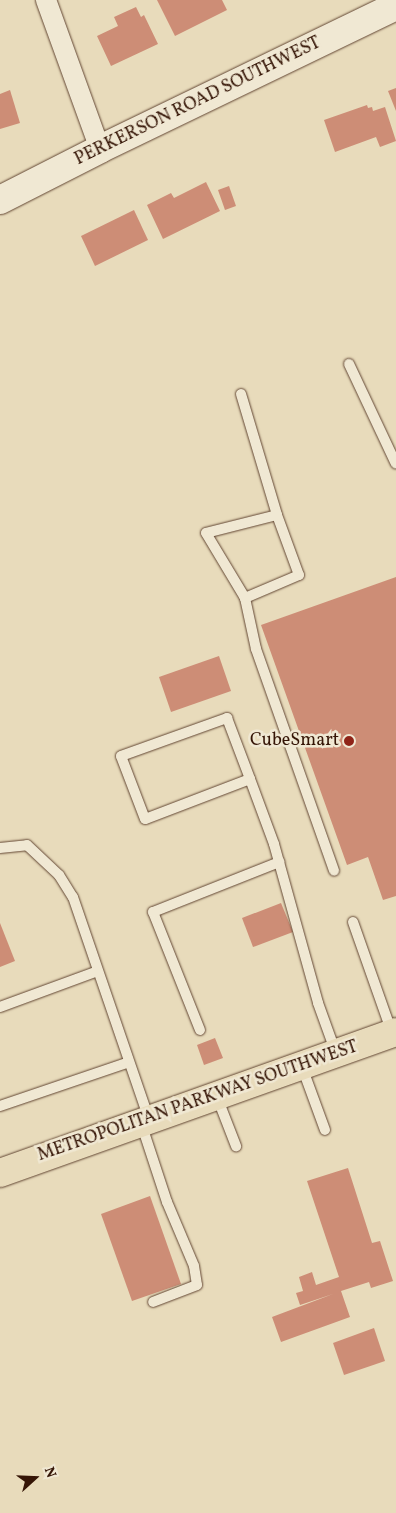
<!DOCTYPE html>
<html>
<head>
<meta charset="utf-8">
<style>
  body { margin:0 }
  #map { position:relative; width:396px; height:1513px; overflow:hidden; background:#e8dbbb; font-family:Vollkorn,serif }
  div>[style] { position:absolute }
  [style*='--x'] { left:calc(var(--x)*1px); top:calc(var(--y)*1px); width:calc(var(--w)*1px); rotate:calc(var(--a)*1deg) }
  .building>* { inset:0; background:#cd8d76 }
  .roads { filter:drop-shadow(0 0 1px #624633) drop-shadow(0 0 1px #624633) }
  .lane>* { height:10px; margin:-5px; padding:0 5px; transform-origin:5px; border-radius:5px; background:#f0e8d3 }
  .street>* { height:20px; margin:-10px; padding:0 10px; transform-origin:10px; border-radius:10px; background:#f0e8d3 }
  .secondary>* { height:28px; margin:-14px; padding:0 14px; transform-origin:14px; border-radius:14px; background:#f0e8d3 }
  .primary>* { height:28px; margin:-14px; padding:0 14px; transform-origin:14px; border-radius:14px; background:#e8dbbb }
  .dots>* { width:14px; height:14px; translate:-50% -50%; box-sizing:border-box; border:2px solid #f0e8d3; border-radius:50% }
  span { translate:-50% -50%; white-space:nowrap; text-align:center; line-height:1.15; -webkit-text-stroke:5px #f0e8d3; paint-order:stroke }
  .street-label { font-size:18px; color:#351506 }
  .poi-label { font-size:18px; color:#351506 }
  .right { translate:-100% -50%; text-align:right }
  .north { position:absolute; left:10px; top:1453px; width:50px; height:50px; -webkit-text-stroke:4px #f0e8d3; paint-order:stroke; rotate:70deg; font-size:14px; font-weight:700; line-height:20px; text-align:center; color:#351506 }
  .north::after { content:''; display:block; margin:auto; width:18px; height:22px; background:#351506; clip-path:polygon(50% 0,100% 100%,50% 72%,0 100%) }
</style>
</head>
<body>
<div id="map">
  <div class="building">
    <i style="clip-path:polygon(157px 0,222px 0,227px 10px,175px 36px)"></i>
    <i style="clip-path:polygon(136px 7px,141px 17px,144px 15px,158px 44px,111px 66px,97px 36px,118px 26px,114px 17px)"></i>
    <i style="clip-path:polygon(396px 88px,396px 111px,388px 91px)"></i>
    <i style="clip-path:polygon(10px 90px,20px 123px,0 129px,0 94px)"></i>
    <i style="clip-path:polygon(367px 105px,368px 108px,372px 107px,373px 111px,385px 107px,396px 141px,380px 147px,376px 137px,335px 152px,324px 120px)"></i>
    <i style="clip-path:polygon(206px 182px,220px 211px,163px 239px,147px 205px,171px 193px,174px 198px)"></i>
    <i style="clip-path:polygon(229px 186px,236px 206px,225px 210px,218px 190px)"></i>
    <i style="clip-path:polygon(134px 210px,148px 240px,95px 266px,81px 236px)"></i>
    <i style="clip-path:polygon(396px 577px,396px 896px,383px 900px,368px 857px,347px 865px,261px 625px)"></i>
    <i style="clip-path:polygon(219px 656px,231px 691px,171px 712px,159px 677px)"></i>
    <i style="clip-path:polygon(281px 903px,293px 932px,253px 947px,242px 918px)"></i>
    <i style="clip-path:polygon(0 923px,15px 961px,0 967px)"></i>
    <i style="clip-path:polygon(215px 1038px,223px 1058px,204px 1065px,197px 1045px)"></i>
    <i style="clip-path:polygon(348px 1168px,372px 1243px,380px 1241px,393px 1281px,371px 1288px,369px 1282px,341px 1291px,350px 1317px,281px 1342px,272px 1317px,333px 1294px,300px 1305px,296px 1293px,303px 1291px,299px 1277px,312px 1272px,316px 1285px,339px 1277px,307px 1181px)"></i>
    <i style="clip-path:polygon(150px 1196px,181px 1284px,132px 1301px,101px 1214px)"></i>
    <i style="clip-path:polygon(374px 1328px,385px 1361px,344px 1375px,333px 1343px)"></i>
  </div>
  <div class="roads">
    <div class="lane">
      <i style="--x:349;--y:364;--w:110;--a:64.8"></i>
      <i style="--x:241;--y:394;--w:126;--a:73.4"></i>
      <i style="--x:277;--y:515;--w:64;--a:69.9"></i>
      <i style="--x:299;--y:575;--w:59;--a:156.9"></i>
      <i style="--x:277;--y:515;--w:73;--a:165.8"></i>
      <i style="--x:206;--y:533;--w:76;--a:59"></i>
      <i style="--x:245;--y:598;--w:52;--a:77.8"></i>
      <i style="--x:256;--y:649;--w:235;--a:70.6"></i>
      <i style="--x:250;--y:779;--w:112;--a:159.1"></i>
      <i style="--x:145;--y:819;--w:67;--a:-110.9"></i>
      <i style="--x:121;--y:756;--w:113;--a:-19.7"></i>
      <i style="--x:227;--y:718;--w:65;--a:69.3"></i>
      <i style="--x:250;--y:779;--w:69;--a:69.7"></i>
      <i style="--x:274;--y:844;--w:165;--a:74.5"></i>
      <i style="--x:318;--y:1003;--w:53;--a:70.2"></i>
      <i style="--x:0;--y:848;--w:27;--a:-6"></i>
      <i style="--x:27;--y:845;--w:44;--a:43.2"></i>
      <i style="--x:59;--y:875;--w:26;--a:58"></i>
      <i style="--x:73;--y:897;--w:235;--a:71.1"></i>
      <i style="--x:353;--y:922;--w:118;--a:70.6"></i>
      <i style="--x:0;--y:1007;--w:104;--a:-20.2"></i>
      <i style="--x:200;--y:1030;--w:127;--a:-111.7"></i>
      <i style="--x:153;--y:912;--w:136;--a:-21.6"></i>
      <i style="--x:302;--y:1067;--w:67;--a:69.9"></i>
      <i style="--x:217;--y:1097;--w:53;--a:68.8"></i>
      <i style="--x:0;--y:1106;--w:136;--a:-18.8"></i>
      <i style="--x:141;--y:1123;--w:83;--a:71.8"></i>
      <i style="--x:167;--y:1202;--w:69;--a:67.1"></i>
      <i style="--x:194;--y:1266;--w:19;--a:81"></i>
      <i style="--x:197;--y:1285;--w:47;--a:158.9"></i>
    </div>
    <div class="street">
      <i style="--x:46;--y:0;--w:158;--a:70.1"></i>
    </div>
    <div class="secondary">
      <i style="--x:0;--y:200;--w:112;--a:-27"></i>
      <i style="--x:100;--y:149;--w:329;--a:-25.8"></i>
    </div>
    <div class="primary">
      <i style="--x:0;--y:1173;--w:420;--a:-19.6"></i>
    </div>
  </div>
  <div class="dots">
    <i style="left:349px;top:741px;background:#8f2418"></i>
  </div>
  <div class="street-label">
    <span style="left:198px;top:102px;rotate:-26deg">PERKERSON ROAD SOUTHWEST</span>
    <span style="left:198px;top:1102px;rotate:-19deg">METROPOLITAN PARKWAY SOUTHWEST</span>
  </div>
  <div class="poi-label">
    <span class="right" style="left:339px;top:741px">CubeSmart</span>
  </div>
  <div class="north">N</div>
</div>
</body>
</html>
